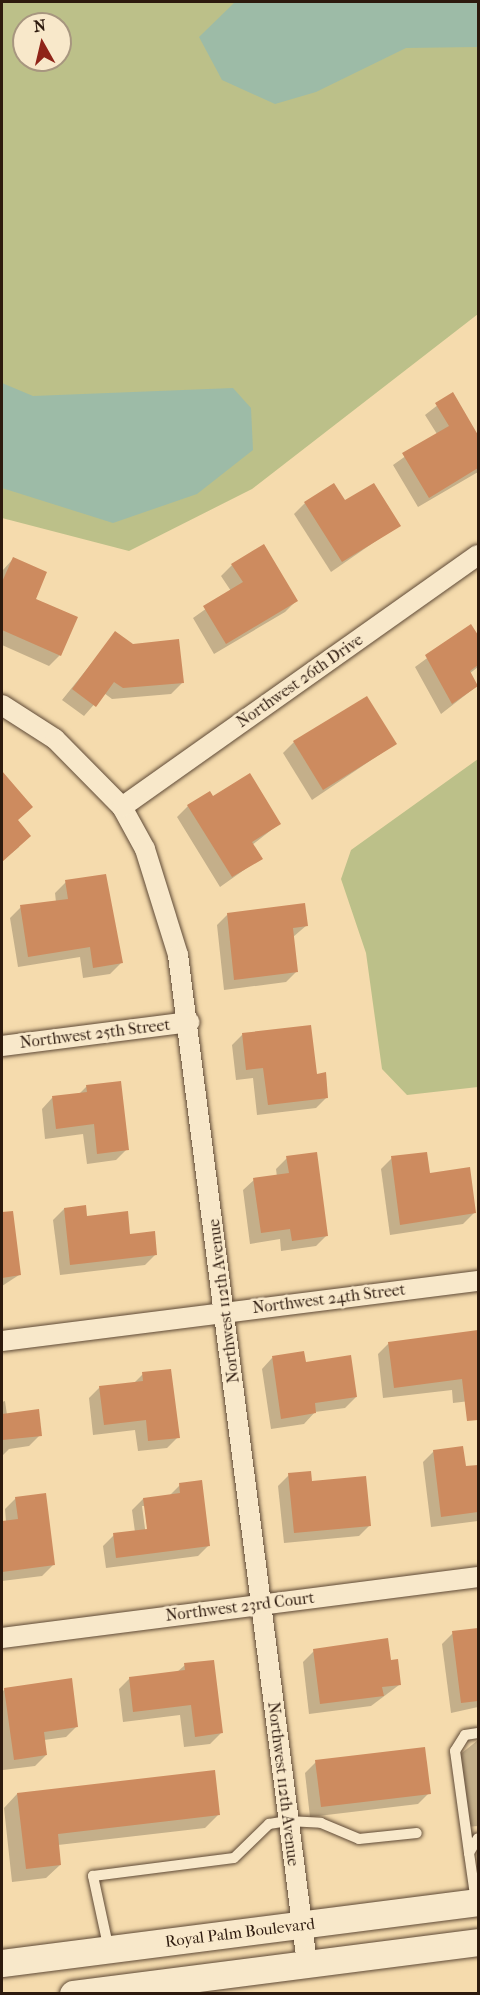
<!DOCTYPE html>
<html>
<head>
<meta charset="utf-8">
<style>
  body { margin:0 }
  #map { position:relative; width:480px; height:1995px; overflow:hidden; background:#f5dbad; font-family:"IM FELL French Canon",serif }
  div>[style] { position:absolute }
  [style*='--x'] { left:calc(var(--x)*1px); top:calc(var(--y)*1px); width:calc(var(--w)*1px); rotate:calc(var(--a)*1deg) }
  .green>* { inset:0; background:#bcc089 }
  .water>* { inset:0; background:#9dbba7 }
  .shadow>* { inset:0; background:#0003 }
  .building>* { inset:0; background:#cd8b5f }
  .roads { filter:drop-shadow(0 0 2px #5f4a36) drop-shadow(0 0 2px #5f4a36) }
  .service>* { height:10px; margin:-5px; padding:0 5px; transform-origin:5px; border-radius:5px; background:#f8e8ca }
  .minor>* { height:20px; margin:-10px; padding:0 10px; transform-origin:10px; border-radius:10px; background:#f8e8ca }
  .secondary>* { height:27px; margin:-13.5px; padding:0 13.5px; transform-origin:13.5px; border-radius:13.5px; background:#f8e8ca }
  span { translate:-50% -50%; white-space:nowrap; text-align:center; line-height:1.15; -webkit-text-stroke:5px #f8e8ca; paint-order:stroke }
  .street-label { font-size:16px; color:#2d1a0e }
  .frame { position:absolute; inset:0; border:3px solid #2d1a0e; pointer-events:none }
  .north { position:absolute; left:12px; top:12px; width:60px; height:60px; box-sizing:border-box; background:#f8e8ca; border:2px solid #a7967f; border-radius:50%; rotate:352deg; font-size:16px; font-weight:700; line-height:24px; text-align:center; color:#2d1a0e }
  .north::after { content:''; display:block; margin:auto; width:21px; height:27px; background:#8f2418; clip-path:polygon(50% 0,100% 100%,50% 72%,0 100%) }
</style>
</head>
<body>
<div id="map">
  <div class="green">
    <i style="clip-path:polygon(evenodd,2px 2px,478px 2px,478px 314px,252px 489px,129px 551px,2px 518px,2px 2px,24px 24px,60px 24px,60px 60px,24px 60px,24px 24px)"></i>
    <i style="clip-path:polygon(478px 759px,478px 1087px,407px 1095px,382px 1069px,366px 953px,341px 879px,351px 850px)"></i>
  </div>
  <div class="water">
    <i style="clip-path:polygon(235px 2px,478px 2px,478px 47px,406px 48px,316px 92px,275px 104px,222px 80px,199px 37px)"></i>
    <i style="clip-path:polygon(2px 383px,33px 396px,233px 388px,251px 408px,253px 450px,197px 494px,113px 523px,2px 488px)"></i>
  </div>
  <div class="shadow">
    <i style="clip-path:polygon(452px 394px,478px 438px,478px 472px,418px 507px,393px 465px,437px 434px,425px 415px)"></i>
    <i style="clip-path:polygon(305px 503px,399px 525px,331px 572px,294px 514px)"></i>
    <i style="clip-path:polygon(13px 559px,60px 655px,49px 666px,2px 645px,2px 571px)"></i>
    <i style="clip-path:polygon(232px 565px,296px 601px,285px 612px,214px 654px,193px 618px,231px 591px,221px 576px)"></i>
    <i style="clip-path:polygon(471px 626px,478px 638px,478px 667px,469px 674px,477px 686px,441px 714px,415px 667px)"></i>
    <i style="clip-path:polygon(116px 633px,182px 683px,171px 694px,112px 699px,104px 693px,84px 716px,62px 700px)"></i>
    <i style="clip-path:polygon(294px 742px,395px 744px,312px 800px,283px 753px)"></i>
    <i style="clip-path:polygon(2px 774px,17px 821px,19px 847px,2px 861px)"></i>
    <i style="clip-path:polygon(213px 798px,279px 824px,252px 845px,261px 858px,220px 887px,177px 817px,188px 806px)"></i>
    <i style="clip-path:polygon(66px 882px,121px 963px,110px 974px,83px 978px,80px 957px,18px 967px,10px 918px,21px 907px,56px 902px,55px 893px)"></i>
    <i style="clip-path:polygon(228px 914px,307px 925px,293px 937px,297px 971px,286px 982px,224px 990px,217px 925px)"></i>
    <i style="clip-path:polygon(243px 1034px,316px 1075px,327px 1097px,316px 1108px,257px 1115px,253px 1078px,236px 1080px,232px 1045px)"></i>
    <i style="clip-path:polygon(87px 1086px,127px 1149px,116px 1160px,87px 1164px,83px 1134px,45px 1139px,42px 1109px,52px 1098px,78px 1095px)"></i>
    <i style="clip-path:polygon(287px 1158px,327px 1235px,316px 1246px,281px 1251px,280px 1239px,250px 1244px,243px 1190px,254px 1180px,277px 1177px,276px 1169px)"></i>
    <i style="clip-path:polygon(392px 1158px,428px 1174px,474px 1213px,463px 1224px,390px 1235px,381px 1169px)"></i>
    <i style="clip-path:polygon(64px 1209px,129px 1235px,156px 1254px,145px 1265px,60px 1275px,53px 1220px)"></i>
    <i style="clip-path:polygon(13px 1223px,19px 1275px,2px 1286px,2px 1225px)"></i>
    <i style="clip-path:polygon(478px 1332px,478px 1400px,453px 1403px,452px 1390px,383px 1398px,378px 1354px,389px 1343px)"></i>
    <i style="clip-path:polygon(272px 1358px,305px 1364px,356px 1397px,345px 1408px,315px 1412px,304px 1424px,271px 1429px,262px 1369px)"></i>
    <i style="clip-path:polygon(143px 1374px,178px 1437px,167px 1448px,138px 1451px,135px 1430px,93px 1435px,89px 1398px,100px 1387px,133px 1384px)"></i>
    <i style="clip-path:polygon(5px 1401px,7px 1415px,40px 1435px,29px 1446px,9px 1449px,2px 1456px,2px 1402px)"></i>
    <i style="clip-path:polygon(434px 1451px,465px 1468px,478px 1466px,478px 1521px,431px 1527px,423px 1462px)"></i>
    <i style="clip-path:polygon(289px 1475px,311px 1483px,370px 1525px,359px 1536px,284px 1543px,278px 1486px)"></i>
    <i style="clip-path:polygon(evenodd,180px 1485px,209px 1545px,198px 1556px,106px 1568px,103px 1546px,114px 1535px,135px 1532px,132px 1510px,143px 1499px,169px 1496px,180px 1485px,142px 1506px,145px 1506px,149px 1536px,146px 1536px,142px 1506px)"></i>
    <i style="clip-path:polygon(16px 1498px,53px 1565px,42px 1576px,2px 1581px,2px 1522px,6px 1522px,5px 1509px)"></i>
    <i style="clip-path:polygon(478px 1629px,478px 1707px,451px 1713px,442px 1644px,453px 1633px)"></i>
    <i style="clip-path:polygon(314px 1651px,389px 1661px,399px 1685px,371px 1706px,309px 1714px,303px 1662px)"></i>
    <i style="clip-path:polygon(185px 1665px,221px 1733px,210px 1744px,184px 1747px,180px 1715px,123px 1722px,119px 1689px,130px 1678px,176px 1673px)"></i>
    <i style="clip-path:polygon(5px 1689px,77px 1726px,66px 1737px,44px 1740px,46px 1755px,35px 1766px,3px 1770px,2px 1692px)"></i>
    <i style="clip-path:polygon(478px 1740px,478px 1826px,466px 1827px,457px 1757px)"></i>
    <i style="clip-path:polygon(316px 1762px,429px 1793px,418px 1804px,310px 1817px,305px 1773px)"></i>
    <i style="clip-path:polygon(17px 1794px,218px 1815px,205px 1828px,58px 1845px,60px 1865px,46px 1878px,12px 1882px,4px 1808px)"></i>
  </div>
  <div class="building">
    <i style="clip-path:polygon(453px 392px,478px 435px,478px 468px,429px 498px,402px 453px,449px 426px,435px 403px)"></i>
    <i style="clip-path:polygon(334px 483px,345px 500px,374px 483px,401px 526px,342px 562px,304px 502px)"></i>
    <i style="clip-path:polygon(264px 544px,298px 601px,226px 644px,203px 606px,243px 582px,231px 564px)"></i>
    <i style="clip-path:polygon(13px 557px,47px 572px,36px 599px,78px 617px,61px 656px,2px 630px,2px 582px)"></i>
    <i style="clip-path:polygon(471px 624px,478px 635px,478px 665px,470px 671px,478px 686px,452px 704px,425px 655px)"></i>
    <i style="clip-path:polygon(115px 631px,133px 644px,179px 639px,184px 683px,123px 688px,114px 682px,96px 707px,72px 689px)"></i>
    <i style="clip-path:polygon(367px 696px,397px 744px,323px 790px,293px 741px)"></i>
    <i style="clip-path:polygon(2px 771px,33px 807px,18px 820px,31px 836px,2px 862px)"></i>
    <i style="clip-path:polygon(250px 773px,281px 824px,252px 842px,263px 859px,232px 877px,187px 805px,210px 791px,213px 796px)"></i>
    <i style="clip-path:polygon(106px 874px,123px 963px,93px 968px,90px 947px,28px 957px,20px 905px,68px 899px,65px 880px)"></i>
    <i style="clip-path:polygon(305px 903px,308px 926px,293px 928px,298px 972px,234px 980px,227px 913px)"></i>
    <i style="clip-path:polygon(311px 1025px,317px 1074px,326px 1072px,328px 1098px,268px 1105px,263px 1068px,246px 1070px,242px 1033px)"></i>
    <i style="clip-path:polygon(121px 1081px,129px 1150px,97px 1154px,94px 1124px,56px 1129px,52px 1096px,87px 1092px,86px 1085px)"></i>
    <i style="clip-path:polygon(317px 1152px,328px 1236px,292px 1241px,290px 1229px,261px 1233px,253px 1178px,289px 1173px,286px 1156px)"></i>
    <i style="clip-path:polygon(427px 1152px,430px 1173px,470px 1167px,476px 1213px,400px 1225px,391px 1156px)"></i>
    <i style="clip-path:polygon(86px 1205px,87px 1216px,128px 1211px,130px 1234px,155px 1231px,157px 1255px,70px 1265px,64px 1208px)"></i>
    <i style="clip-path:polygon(13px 1211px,21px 1275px,2px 1278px,2px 1212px)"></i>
    <i style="clip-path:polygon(478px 1330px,478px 1420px,467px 1421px,462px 1379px,394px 1388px,388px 1342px)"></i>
    <i style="clip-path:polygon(304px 1351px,306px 1362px,351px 1355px,357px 1397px,315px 1403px,316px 1413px,281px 1419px,272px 1356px)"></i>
    <i style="clip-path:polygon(171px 1369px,180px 1438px,148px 1441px,146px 1420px,104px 1425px,99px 1386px,143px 1381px,142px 1372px)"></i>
    <i style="clip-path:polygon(39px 1409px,42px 1436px,2px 1440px,2px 1414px)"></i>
    <i style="clip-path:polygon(463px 1446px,466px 1466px,478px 1465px,478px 1512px,441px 1517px,433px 1450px)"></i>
    <i style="clip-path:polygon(311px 1471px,312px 1481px,366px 1476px,371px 1526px,294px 1533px,288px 1473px)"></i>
    <i style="clip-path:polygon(202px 1480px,210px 1546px,116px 1558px,113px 1533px,147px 1529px,143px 1498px,180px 1493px,179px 1483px)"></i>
    <i style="clip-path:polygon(46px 1493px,55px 1565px,2px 1572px,2px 1521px,18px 1519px,15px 1497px)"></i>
    <i style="clip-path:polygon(478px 1628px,478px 1701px,461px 1703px,452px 1631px)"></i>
    <i style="clip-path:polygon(388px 1638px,391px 1660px,398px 1659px,401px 1685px,382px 1687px,384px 1696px,320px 1704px,313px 1649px)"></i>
    <i style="clip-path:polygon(214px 1660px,223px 1733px,195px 1737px,191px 1705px,133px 1712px,129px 1677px,185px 1670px,184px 1663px)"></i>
    <i style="clip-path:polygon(72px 1678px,78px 1727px,44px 1732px,47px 1755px,14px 1760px,4px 1688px)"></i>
    <i style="clip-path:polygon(425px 1747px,431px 1794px,321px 1807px,315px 1760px)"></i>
    <i style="clip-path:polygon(215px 1770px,220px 1815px,58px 1834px,61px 1865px,26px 1869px,17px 1793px)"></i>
  </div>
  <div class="roads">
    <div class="service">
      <i style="--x:469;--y:1853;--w:103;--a:-97.8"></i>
      <i style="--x:455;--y:1751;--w:19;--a:-58"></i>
      <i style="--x:465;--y:1735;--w:13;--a:-9"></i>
      <i style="--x:476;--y:1902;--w:49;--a:-98.1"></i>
      <i style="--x:469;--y:1853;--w:17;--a:-59"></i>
      <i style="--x:109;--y:1950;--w:76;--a:-102.2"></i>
      <i style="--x:93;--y:1876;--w:142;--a:-7.3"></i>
      <i style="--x:234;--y:1858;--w:49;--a:-44.2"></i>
      <i style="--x:269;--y:1824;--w:19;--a:-9"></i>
      <i style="--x:288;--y:1821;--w:33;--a:3"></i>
      <i style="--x:321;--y:1823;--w:41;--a:22.8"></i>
      <i style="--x:359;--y:1839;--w:58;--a:-5.9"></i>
    </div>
    <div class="minor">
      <i style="--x:2;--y:705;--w:63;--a:32.7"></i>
      <i style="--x:55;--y:739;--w:95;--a:45.4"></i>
      <i style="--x:122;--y:807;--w:48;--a:61.3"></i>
      <i style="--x:145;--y:849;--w:111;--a:72.7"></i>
      <i style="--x:178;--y:955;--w:1017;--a:82.71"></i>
      <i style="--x:122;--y:807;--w:436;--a:-35.3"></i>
      <i style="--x:2;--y:1046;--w:189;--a:-7.3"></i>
      <i style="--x:2;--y:1341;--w:480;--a:-7.2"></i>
      <i style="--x:2;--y:1638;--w:480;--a:-7.3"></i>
    </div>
    <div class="secondary">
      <i style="--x:2;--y:1963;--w:480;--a:-7.3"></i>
      <i style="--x:73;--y:1994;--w:408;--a:-7.3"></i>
    </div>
  </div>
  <div class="street-label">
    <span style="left:300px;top:681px;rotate:-35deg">Northwest 26th Drive</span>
    <span style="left:95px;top:1034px;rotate:-7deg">Northwest 25th Street</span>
    <span style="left:329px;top:1299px;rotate:-7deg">Northwest 24th Street</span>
    <span style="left:224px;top:1301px;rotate:-97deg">Northwest 112th Avenue</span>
    <span style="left:240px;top:1607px;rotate:-7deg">Northwest 23rd Court</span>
    <span style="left:283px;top:1784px;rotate:83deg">Northwest 112th Avenue</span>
    <span style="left:240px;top:1933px;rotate:-7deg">Royal Palm Boulevard</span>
  </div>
  <div class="frame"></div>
  <div class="north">N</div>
</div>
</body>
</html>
